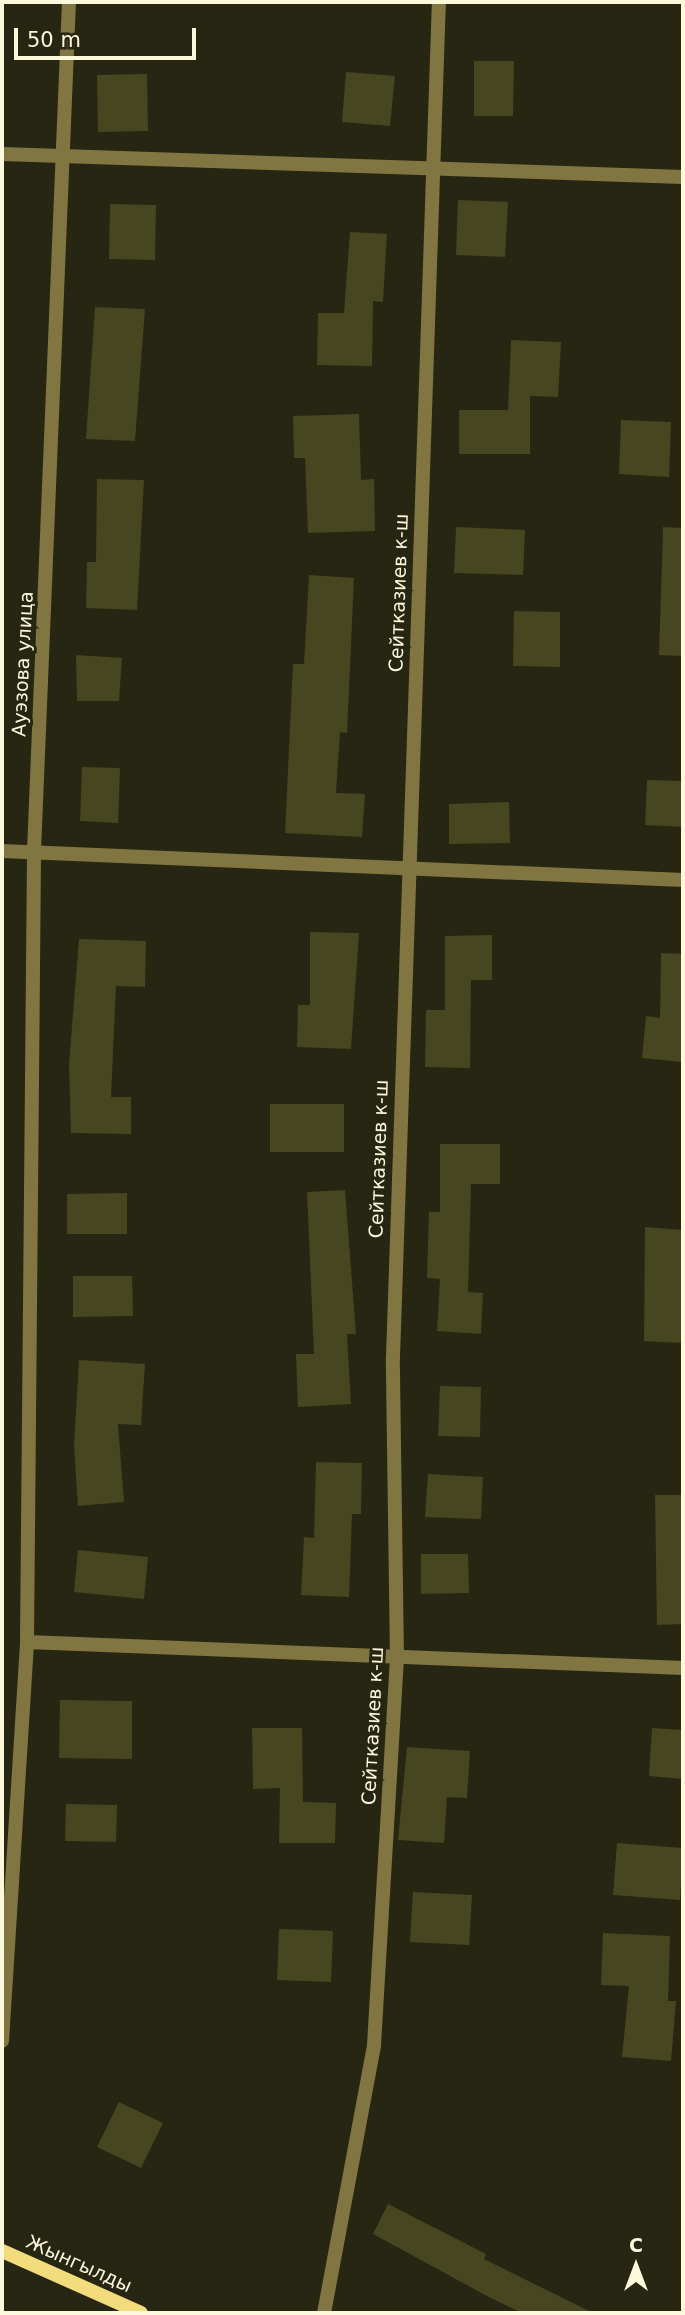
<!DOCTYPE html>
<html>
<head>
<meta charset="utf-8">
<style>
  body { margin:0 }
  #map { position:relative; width:685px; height:2315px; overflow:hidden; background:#272612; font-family:"DejaVu Sans",sans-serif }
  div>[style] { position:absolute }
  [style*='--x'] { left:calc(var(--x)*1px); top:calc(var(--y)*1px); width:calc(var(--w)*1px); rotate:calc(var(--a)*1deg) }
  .building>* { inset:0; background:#464620 }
  .street>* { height:14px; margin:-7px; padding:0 7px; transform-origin:7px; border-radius:7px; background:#817642 }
  .secondary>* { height:14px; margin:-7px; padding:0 7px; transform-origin:7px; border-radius:7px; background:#f3dc7c }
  span { translate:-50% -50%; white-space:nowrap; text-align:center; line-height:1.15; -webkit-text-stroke:6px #272612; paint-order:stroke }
  .street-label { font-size:19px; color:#fcf8dc }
  .frame { position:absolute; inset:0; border:4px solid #fcf8dc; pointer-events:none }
  .north { position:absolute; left:601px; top:2231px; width:70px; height:70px; -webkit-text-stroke:5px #272612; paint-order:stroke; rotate:0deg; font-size:19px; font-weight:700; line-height:28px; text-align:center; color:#fcf8dc }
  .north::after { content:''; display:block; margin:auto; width:24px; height:32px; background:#fcf8dc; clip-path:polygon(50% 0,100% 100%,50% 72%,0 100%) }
  .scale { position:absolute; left:14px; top:28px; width:182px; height:32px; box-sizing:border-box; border:4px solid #fcf8dc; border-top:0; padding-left:9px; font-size:21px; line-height:24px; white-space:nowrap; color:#fcf8dc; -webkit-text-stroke:5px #272612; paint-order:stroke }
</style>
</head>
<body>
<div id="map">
  <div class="building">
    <i style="clip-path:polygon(474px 61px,514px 61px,513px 116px,474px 116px)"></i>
    <i style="clip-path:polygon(346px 72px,395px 76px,390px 126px,342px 122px)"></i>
    <i style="clip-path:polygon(147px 74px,148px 131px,98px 132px,97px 75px)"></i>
    <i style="clip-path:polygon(458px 200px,508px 202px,505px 257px,456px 255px)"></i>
    <i style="clip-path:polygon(110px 204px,156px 205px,155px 260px,109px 259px)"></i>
    <i style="clip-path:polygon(350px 232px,387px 234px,383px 302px,373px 301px,372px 366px,317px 365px,318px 313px,344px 313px)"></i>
    <i style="clip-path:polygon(95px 307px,145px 309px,135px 441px,86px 439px)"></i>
    <i style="clip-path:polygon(511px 340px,561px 342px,558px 397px,530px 396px,530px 454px,459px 454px,459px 410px,508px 410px)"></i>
    <i style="clip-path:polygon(359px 414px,361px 480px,374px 479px,375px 531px,308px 533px,305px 458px,294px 458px,293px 416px)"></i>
    <i style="clip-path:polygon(621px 420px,671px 422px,669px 477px,619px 474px)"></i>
    <i style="clip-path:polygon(97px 479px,144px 480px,137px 610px,86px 608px,87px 562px,96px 562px)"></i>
    <i style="clip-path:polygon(456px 527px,525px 530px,523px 575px,454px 573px)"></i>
    <i style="clip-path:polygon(663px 527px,683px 528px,683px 656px,659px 655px)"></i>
    <i style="clip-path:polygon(309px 575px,354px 578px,347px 733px,340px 732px,336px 793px,365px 794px,362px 837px,285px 833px,293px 664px,304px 664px)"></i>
    <i style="clip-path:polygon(514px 611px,560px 612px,560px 667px,513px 666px)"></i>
    <i style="clip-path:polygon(76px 655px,122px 658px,119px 701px,77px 701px)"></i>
    <i style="clip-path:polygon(82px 767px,120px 768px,118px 823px,80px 821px)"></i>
    <i style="clip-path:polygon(647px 780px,683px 781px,683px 827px,645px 825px)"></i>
    <i style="clip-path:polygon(509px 802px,510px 843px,449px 844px,449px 804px)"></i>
    <i style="clip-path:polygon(310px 932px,359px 933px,351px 1049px,297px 1047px,298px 1005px,310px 1005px)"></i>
    <i style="clip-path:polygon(492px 935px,492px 980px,471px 980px,470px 1068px,425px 1067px,426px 1010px,445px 1010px,445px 936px)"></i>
    <i style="clip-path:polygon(79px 939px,146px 941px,145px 987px,116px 986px,111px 1097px,131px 1097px,131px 1134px,71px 1133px,69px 1064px)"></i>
    <i style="clip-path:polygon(661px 953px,683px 954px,683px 1062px,642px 1058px,646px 1016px,660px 1018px)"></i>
    <i style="clip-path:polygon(270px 1104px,344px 1104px,344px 1152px,270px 1152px)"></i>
    <i style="clip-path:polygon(440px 1144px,500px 1144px,500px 1184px,471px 1184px,468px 1292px,483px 1293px,481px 1334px,437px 1331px,440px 1279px,427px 1278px,429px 1212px,440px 1212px)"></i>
    <i style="clip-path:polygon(345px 1190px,356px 1334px,347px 1334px,351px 1404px,298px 1407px,296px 1354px,314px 1354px,307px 1192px)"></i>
    <i style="clip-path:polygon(127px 1193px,127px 1234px,67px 1234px,67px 1194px)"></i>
    <i style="clip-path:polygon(645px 1227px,683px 1230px,683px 1343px,644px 1341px)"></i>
    <i style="clip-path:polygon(73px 1276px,132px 1276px,133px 1316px,73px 1317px)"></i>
    <i style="clip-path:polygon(79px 1360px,145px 1364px,141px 1425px,118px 1424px,124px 1502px,78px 1506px,74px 1447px)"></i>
    <i style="clip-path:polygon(440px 1386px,481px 1387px,480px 1437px,438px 1436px)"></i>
    <i style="clip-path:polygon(316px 1462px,362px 1463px,361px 1514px,352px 1514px,349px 1597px,301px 1595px,304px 1537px,314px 1538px)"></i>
    <i style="clip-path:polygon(428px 1474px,483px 1477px,481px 1519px,425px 1517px)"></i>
    <i style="clip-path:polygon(655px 1495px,683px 1495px,683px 1624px,657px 1625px)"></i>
    <i style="clip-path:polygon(78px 1550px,148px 1557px,144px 1599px,74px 1592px)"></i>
    <i style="clip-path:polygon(421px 1554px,468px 1554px,469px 1593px,421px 1594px)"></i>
    <i style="clip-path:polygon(60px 1700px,132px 1701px,132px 1759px,59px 1758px)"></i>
    <i style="clip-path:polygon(252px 1728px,302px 1728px,303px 1802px,336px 1803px,335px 1843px,279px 1843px,280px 1788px,253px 1789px)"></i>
    <i style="clip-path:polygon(652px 1728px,683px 1730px,683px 1779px,649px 1776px)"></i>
    <i style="clip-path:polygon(407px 1747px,470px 1751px,467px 1798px,447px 1797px,444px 1843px,398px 1840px)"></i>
    <i style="clip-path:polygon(66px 1804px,117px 1805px,116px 1842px,65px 1841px)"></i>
    <i style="clip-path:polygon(617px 1843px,683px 1848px,680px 1900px,613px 1895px)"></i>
    <i style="clip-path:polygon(413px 1892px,472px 1895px,469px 1945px,410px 1942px)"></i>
    <i style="clip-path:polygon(279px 1929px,333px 1931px,331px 1982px,277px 1980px)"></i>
    <i style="clip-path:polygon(603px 1933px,670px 1936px,668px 2001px,676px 2001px,671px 2061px,622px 2057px,629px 1986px,601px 1985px)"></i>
    <i style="clip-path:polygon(119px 2102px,163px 2123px,141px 2168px,97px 2147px)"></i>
    <i style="clip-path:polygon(388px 2204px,486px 2254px,484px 2259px,593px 2313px,522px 2313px,487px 2296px,373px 2234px)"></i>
  </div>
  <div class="street">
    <i style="--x:2;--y:154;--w:681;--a:1.93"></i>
    <i style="--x:2;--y:851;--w:682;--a:2.44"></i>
    <i style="--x:27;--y:1642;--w:657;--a:2.27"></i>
    <i style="--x:2;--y:2041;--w:400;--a:-86.4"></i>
    <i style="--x:27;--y:1642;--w:791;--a:-89.49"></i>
    <i style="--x:34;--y:851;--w:850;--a:-87.64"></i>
    <i style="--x:324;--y:2313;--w:273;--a:-79.4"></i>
    <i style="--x:374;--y:2045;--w:386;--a:-86.6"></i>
    <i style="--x:397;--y:1660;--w:303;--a:-90.8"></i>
    <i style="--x:393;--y:1357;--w:1356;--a:-88.06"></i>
  </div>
  <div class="secondary">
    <i style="--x:2;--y:2251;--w:152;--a:24"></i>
  </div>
  <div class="street-label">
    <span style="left:399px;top:593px;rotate:-88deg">Сейтказиев к-ш</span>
    <span style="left:23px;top:664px;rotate:-87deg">Ауэзова улица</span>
    <span style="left:379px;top:1159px;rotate:-88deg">Сейтказиев к-ш</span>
    <span style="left:373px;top:1726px;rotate:-87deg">Сейтказиев к-ш</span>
    <span style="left:79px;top:2264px;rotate:24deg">Жынгылды</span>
  </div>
  <div class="frame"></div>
  <div class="north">С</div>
  <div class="scale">50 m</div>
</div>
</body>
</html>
